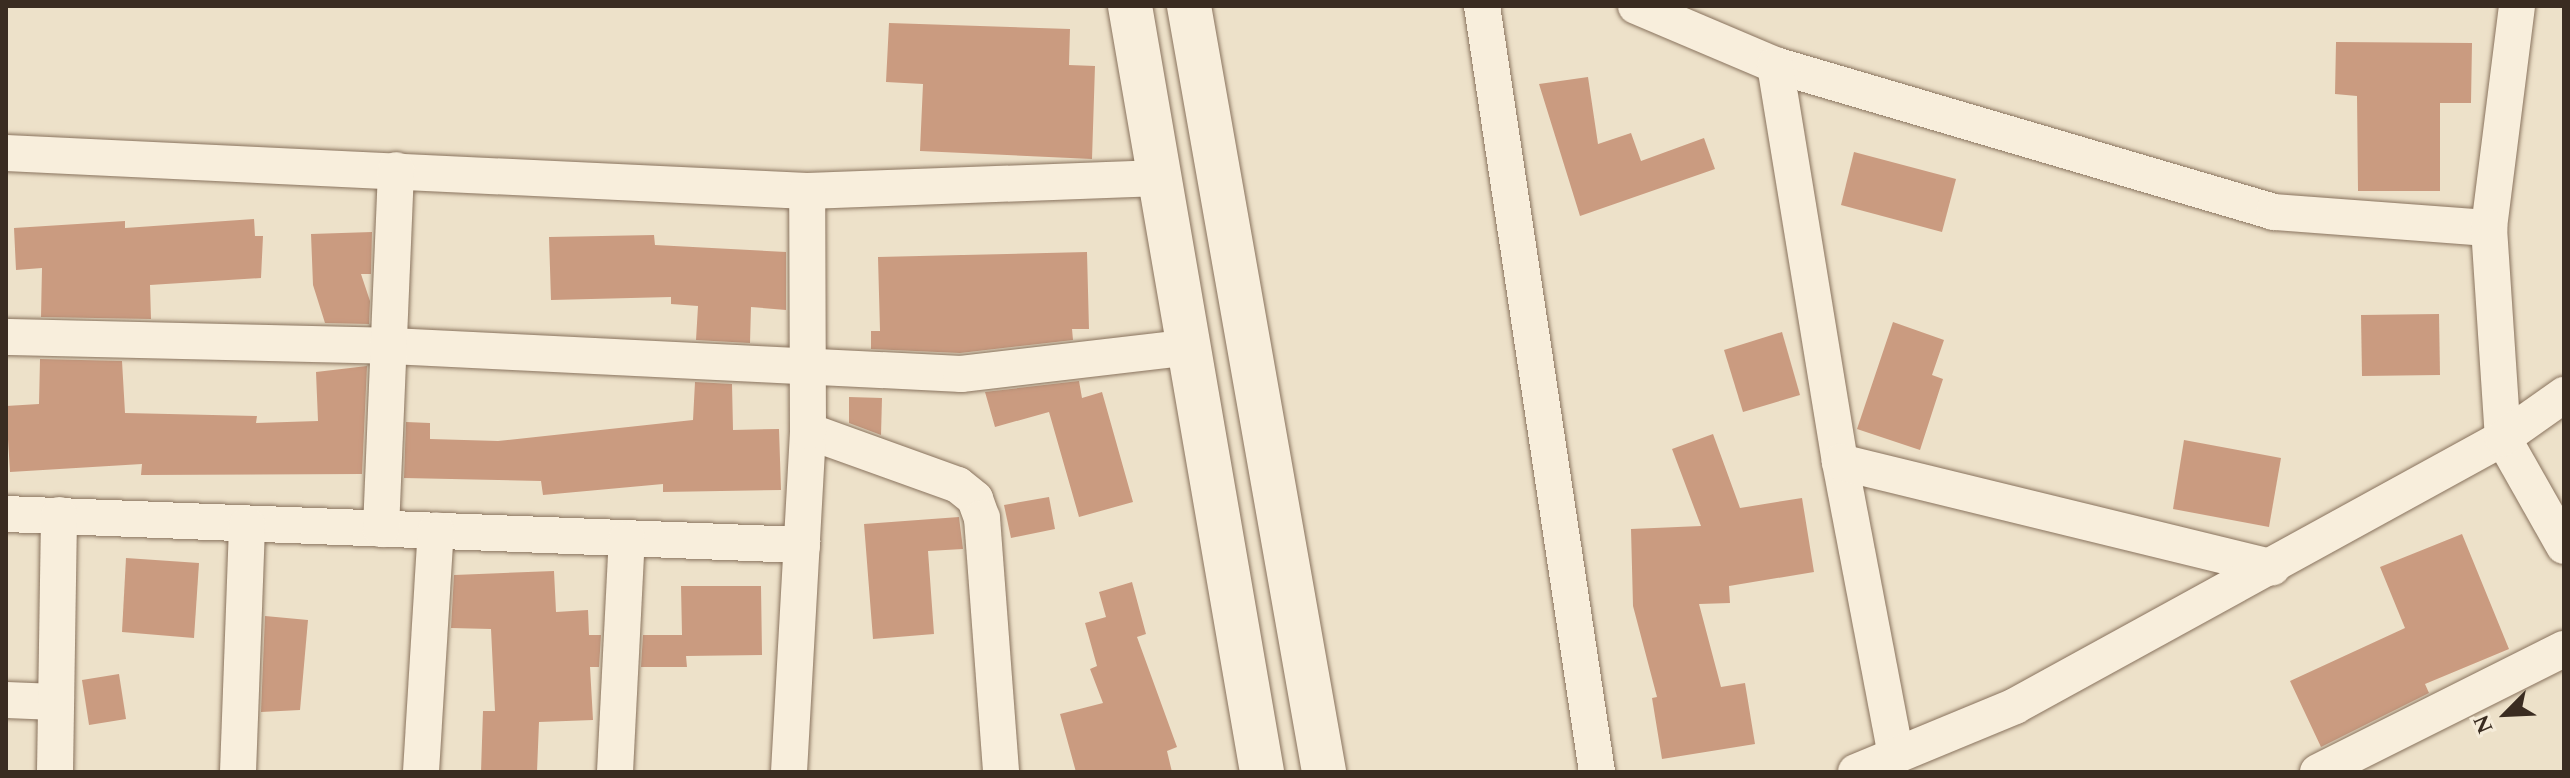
<!DOCTYPE html>
<html>
<head>
<meta charset="utf-8">
<style>
  body { margin:0 }
  #map { position:relative; width:2570px; height:778px; overflow:hidden; background:#ede1c9; font-family:Spectral,serif }
  div>[style] { position:absolute }
  [style*='--x'] { left:calc(var(--x)*1px); top:calc(var(--y)*1px); width:calc(var(--w)*1px); rotate:calc(var(--a)*1deg) }
  .building>* { inset:0; background:#ca9b80 }
  .roads { filter:drop-shadow(0 0 2px #89735e) drop-shadow(0 0 2px #89735e) }
  .street>* { height:36px; margin:-18px; padding:0 18px; transform-origin:18px; border-radius:18px; background:#f8eedc }
  .secondary>* { height:44px; margin:-22px; padding:0 22px; transform-origin:22px; border-radius:22px; background:#f8eedc }
  span { translate:-50% -50%; white-space:nowrap; text-align:center; line-height:1.15; -webkit-text-stroke:6px #f5ebd8; paint-order:stroke }
  .frame { position:absolute; inset:0; border:8px solid #3a2c21; pointer-events:none }
  .north { position:absolute; left:2466px; top:674px; width:80px; height:80px; -webkit-text-stroke:6px #f5ebd8; paint-order:stroke; rotate:246deg; font-size:22px; font-weight:700; line-height:32px; text-align:center; color:#3a2c21 }
  .north::after { content:''; display:block; margin:auto; width:28px; height:36px; background:#3a2c21; clip-path:polygon(50% 0,100% 100%,50% 72%,0 100%) }
</style>
</head>
<body>
<div id="map">
  <div class="building">
    <i style="clip-path:polygon(889px 23px,1070px 29px,1069px 65px,1095px 66px,1092px 159px,920px 151px,923px 84px,886px 82px)"></i>
    <i style="clip-path:polygon(2336px 42px,2472px 43px,2471px 103px,2440px 103px,2440px 191px,2358px 191px,2357px 96px,2335px 94px)"></i>
    <i style="clip-path:polygon(1588px 77px,1598px 144px,1631px 133px,1641px 161px,1704px 138px,1715px 169px,1580px 216px,1539px 84px)"></i>
    <i style="clip-path:polygon(1854px 152px,1956px 179px,1942px 232px,1841px 205px)"></i>
    <i style="clip-path:polygon(254px 219px,255px 236px,263px 236px,261px 278px,150px 285px,151px 319px,41px 317px,42px 268px,16px 270px,14px 228px,125px 221px,125px 228px)"></i>
    <i style="clip-path:polygon(372px 232px,371px 274px,361px 274px,370px 301px,369px 324px,325px 323px,313px 285px,311px 234px)"></i>
    <i style="clip-path:polygon(654px 235px,655px 245px,786px 252px,786px 310px,751px 307px,750px 343px,696px 340px,698px 306px,671px 304px,671px 297px,551px 300px,549px 237px)"></i>
    <i style="clip-path:polygon(1087px 252px,1089px 329px,1072px 329px,1073px 340px,960px 353px,871px 349px,871px 331px,880px 331px,878px 257px)"></i>
    <i style="clip-path:polygon(2439px 314px,2440px 375px,2362px 376px,2361px 315px)"></i>
    <i style="clip-path:polygon(1893px 322px,1944px 340px,1932px 375px,1943px 379px,1920px 450px,1857px 429px)"></i>
    <i style="clip-path:polygon(1782px 332px,1800px 395px,1743px 412px,1724px 350px)"></i>
    <i style="clip-path:polygon(40px 359px,122px 361px,125px 413px,257px 416px,256px 423px,318px 421px,316px 372px,367px 366px,362px 474px,141px 475px,142px 464px,10px 472px,6px 406px,39px 404px)"></i>
    <i style="clip-path:polygon(1079px 381px,1082px 398px,1102px 392px,1133px 502px,1079px 517px,1049px 412px,995px 427px,985px 392px)"></i>
    <i style="clip-path:polygon(695px 382px,732px 384px,733px 430px,779px 429px,781px 490px,663px 492px,663px 484px,543px 495px,541px 481px,404px 478px,406px 422px,430px 423px,430px 439px,498px 441px,693px 420px)"></i>
    <i style="clip-path:polygon(849px 397px,882px 398px,881px 435px,849px 423px)"></i>
    <i style="clip-path:polygon(1713px 434px,1740px 508px,1802px 498px,1814px 572px,1729px 586px,1730px 603px,1699px 604px,1721px 687px,1745px 683px,1755px 744px,1662px 759px,1652px 698px,1657px 697px,1633px 606px,1631px 529px,1701px 526px,1672px 449px)"></i>
    <i style="clip-path:polygon(2184px 440px,2281px 458px,2269px 527px,2173px 509px)"></i>
    <i style="clip-path:polygon(1049px 497px,1055px 529px,1011px 538px,1004px 505px)"></i>
    <i style="clip-path:polygon(959px 517px,963px 549px,928px 551px,934px 634px,873px 639px,864px 524px)"></i>
    <i style="clip-path:polygon(2462px 534px,2509px 649px,2425px 684px,2429px 693px,2321px 747px,2290px 681px,2405px 628px,2380px 567px)"></i>
    <i style="clip-path:polygon(126px 558px,199px 563px,194px 638px,122px 632px)"></i>
    <i style="clip-path:polygon(554px 571px,556px 612px,588px 610px,589px 635px,601px 635px,599px 667px,590px 667px,593px 720px,539px 722px,537px 772px,481px 772px,483px 711px,495px 711px,491px 629px,451px 628px,454px 575px)"></i>
    <i style="clip-path:polygon(1132px 582px,1146px 634px,1137px 637px,1177px 747px,1167px 751px,1172px 772px,1076px 772px,1060px 714px,1103px 703px,1090px 669px,1097px 666px,1085px 623px,1106px 617px,1099px 592px)"></i>
    <i style="clip-path:polygon(681px 586px,761px 586px,762px 655px,686px 656px,687px 667px,641px 667px,643px 635px,682px 635px)"></i>
    <i style="clip-path:polygon(265px 616px,308px 620px,300px 710px,261px 712px)"></i>
    <i style="clip-path:polygon(119px 674px,126px 719px,89px 725px,82px 680px)"></i>
  </div>
  <div class="roads">
    <div class="street">
      <i style="--x:1482;--y:6;--w:775;--a:81.46"></i>
      <i style="--x:1636;--y:6;--w:151;--a:23"></i>
      <i style="--x:1775;--y:65;--w:520;--a:16.41"></i>
      <i style="--x:2274;--y:212;--w:216;--a:4.3"></i>
      <i style="--x:2517;--y:6;--w:224;--a:97.2"></i>
      <i style="--x:2489;--y:228;--w:210;--a:86.2"></i>
      <i style="--x:2503;--y:438;--w:124;--a:60.5"></i>
      <i style="--x:1775;--y:65;--w:402;--a:80.7"></i>
      <i style="--x:1840;--y:462;--w:299;--a:79.2"></i>
      <i style="--x:6;--y:153;--w:802;--a:2.72"></i>
      <i style="--x:807;--y:191;--w:353;--a:-2.1"></i>
      <i style="--x:6;--y:337;--w:385;--a:1.3"></i>
      <i style="--x:391;--y:346;--w:571;--a:2.81"></i>
      <i style="--x:961;--y:374;--w:231;--a:-6.7"></i>
      <i style="--x:808;--y:431;--w:159;--a:19.8"></i>
      <i style="--x:958;--y:485;--w:22;--a:39"></i>
      <i style="--x:975;--y:499;--w:20;--a:70"></i>
      <i style="--x:982;--y:518;--w:255;--a:85.7"></i>
      <i style="--x:1840;--y:462;--w:445;--a:13.7"></i>
      <i style="--x:6;--y:514;--w:797;--a:2.23"></i>
      <i style="--x:381;--y:529;--w:359;--a:-87.6"></i>
      <i style="--x:6;--y:700;--w:50;--a:2.3"></i>
      <i style="--x:55;--y:772;--w:257;--a:-89.1"></i>
      <i style="--x:238;--y:772;--w:247;--a:-87.9"></i>
      <i style="--x:421;--y:772;--w:242;--a:-86.5"></i>
      <i style="--x:615;--y:772;--w:233;--a:-87.1"></i>
      <i style="--x:789;--y:772;--w:342;--a:-86.8"></i>
      <i style="--x:808;--y:431;--w:240;--a:-90.2"></i>
      <i style="--x:1856;--y:772;--w:172;--a:-22.5"></i>
      <i style="--x:2015;--y:706;--w:557;--a:-28.77"></i>
      <i style="--x:2503;--y:438;--w:75;--a:-35.2"></i>
      <i style="--x:2318;--y:772;--w:275;--a:-26.6"></i>
    </div>
    <div class="secondary">
      <i style="--x:1130;--y:6;--w:777;--a:80.22"></i>
      <i style="--x:1189;--y:6;--w:778;--a:80"></i>
    </div>
  </div>
  <div class="frame"></div>
  <div class="north">N</div>
</div>
</body>
</html>
